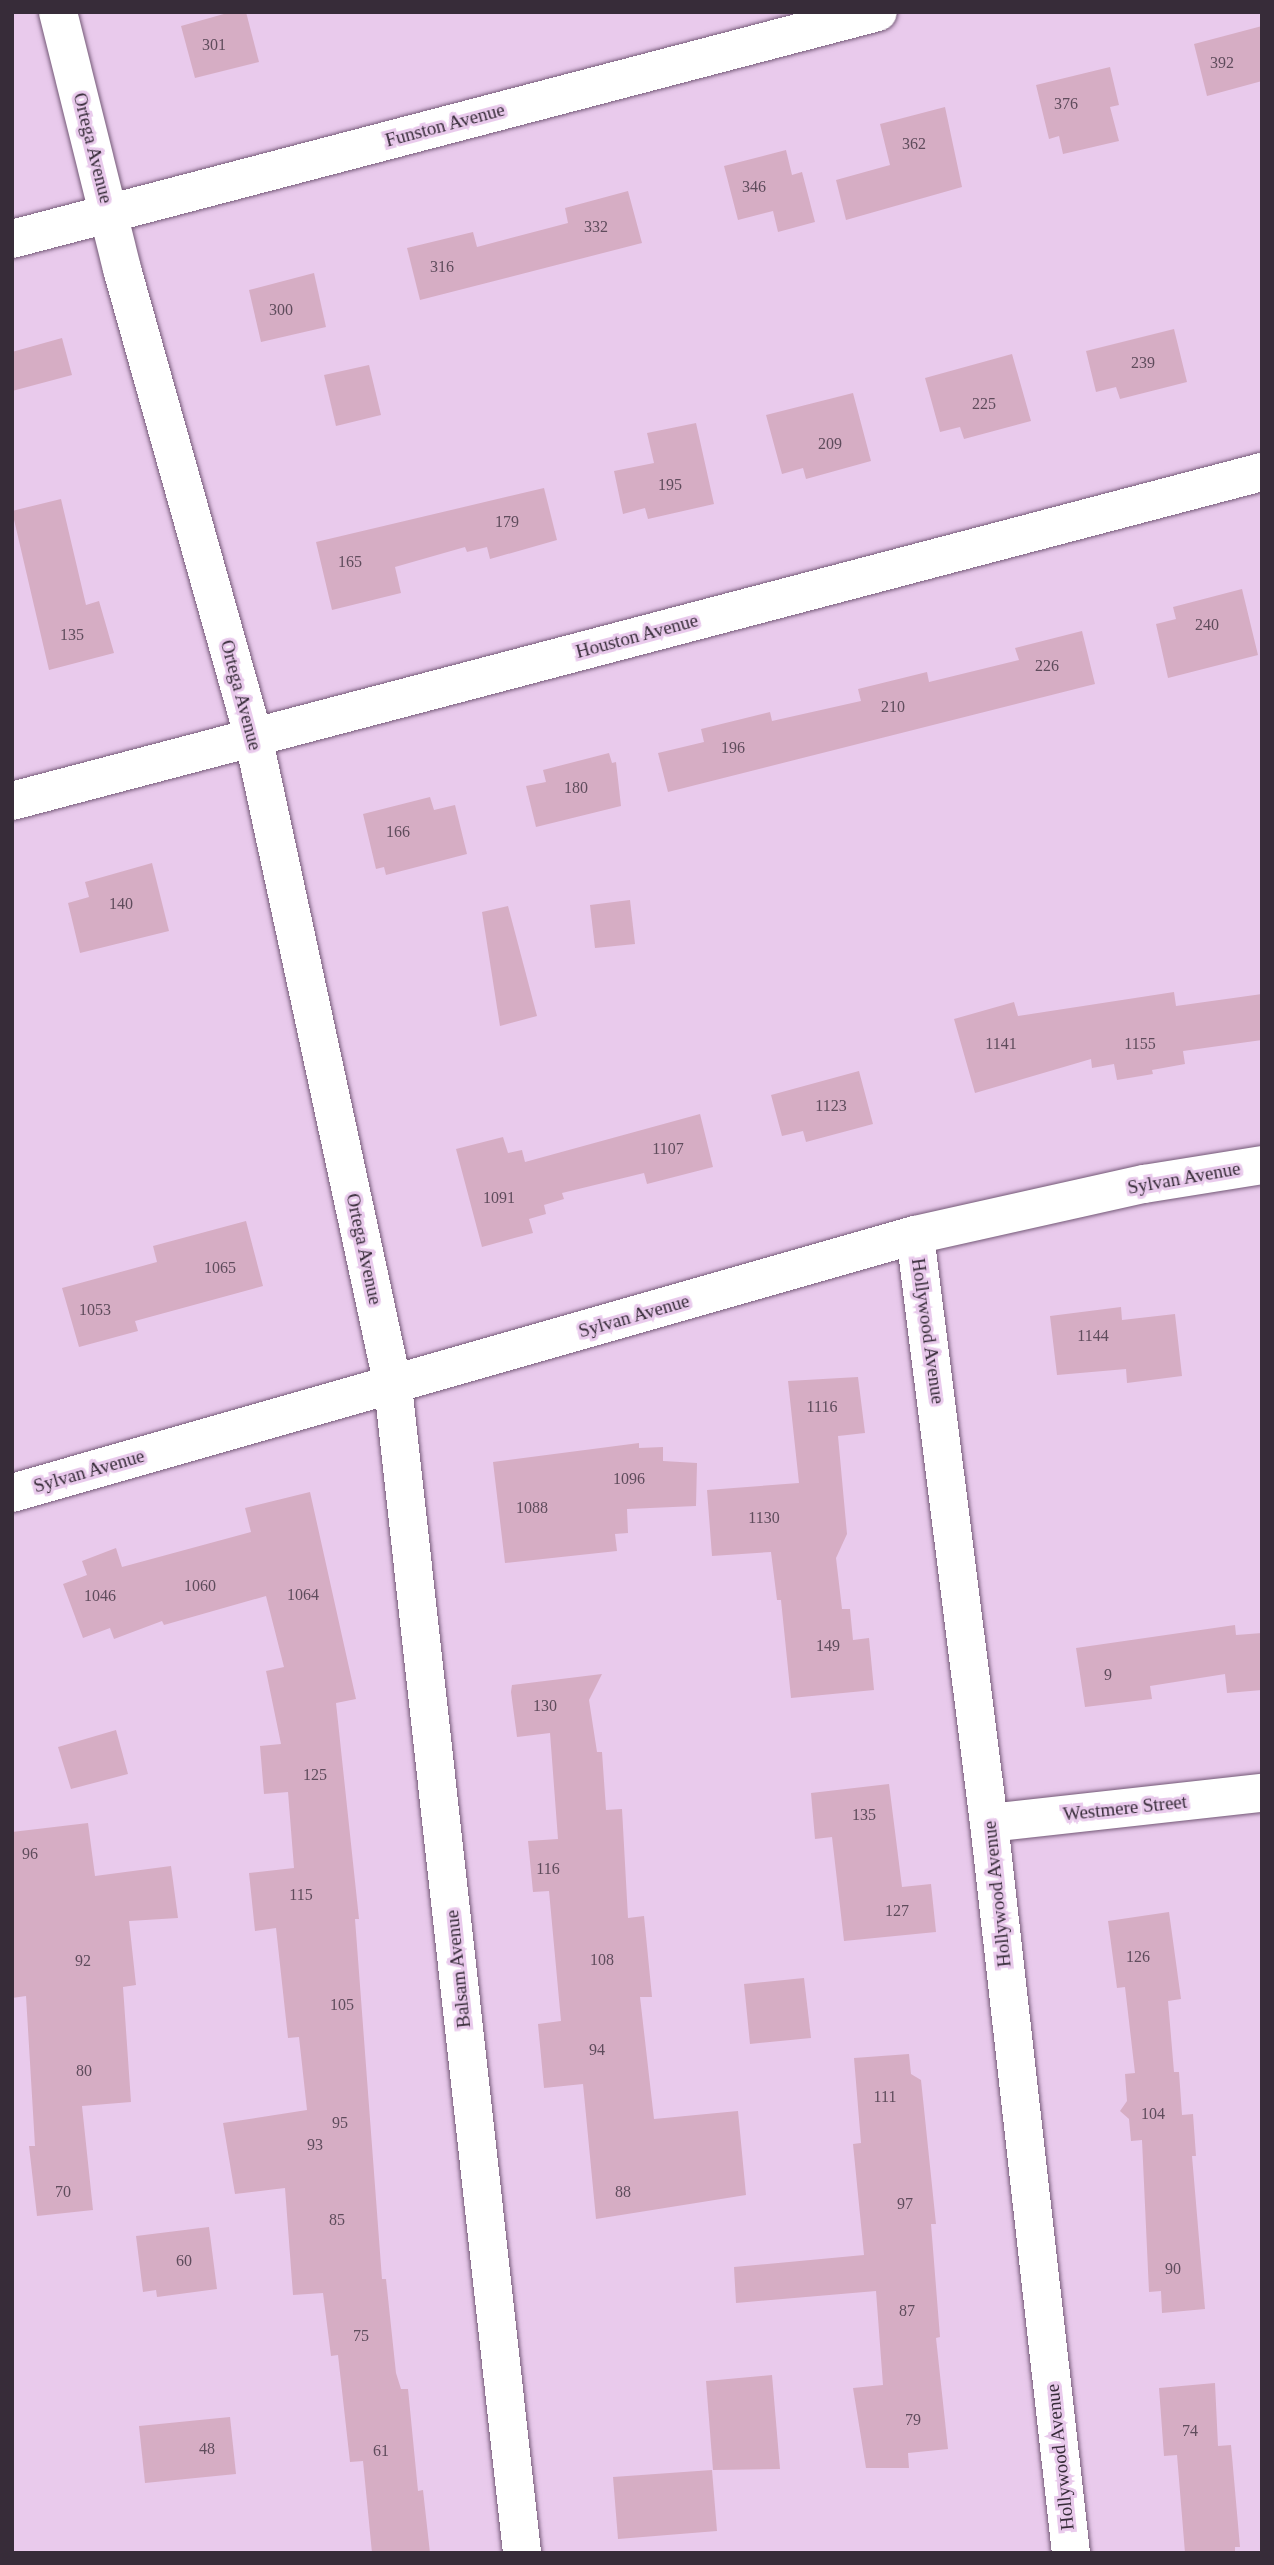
<!DOCTYPE html>
<html>
<head>
<meta charset="utf-8">
<style>
  body { margin:0 }
  #map { position:relative; width:1274px; height:2565px; overflow:hidden; background:#e9caec; font-family:"Times New Roman",serif }
  div>[style] { position:absolute }
  [style*='--x'] { left:calc(var(--x)*1px); top:calc(var(--y)*1px); width:calc(var(--w)*1px); rotate:calc(var(--a)*1deg) }
  .building>* { inset:0; background:#d6adc4 }
  .roads { filter:drop-shadow(0 0 2px #745977) drop-shadow(0 0 2px #745977) }
  .minor>* { height:38px; margin:-19px; padding:0 19px; transform-origin:19px; border-radius:19px; background:#fff }
  span { translate:-50% -50%; white-space:nowrap; text-align:center; line-height:1.15; -webkit-text-stroke:6px #e9caec; paint-order:stroke }
  .number-label { font-size:16px; color:#5f4c5c }
  .number-label span { -webkit-text-stroke-width:0 }
  .street-label { font-size:19px; color:#372c39 }
  .frame { position:absolute; inset:0; border:14px solid #372c39; pointer-events:none }
</style>
</head>
<body>
<div id="map">
  <div class="building">
    <i style="clip-path:polygon(231px 12px,246px 12px,259px 62px,195px 78px,181px 26px)"></i>
    <i style="clip-path:polygon(1262px 26px,1262px 81px,1207px 96px,1194px 44px)"></i>
    <i style="clip-path:polygon(1110px 67px,1119px 105px,1110px 107px,1119px 141px,1063px 154px,1059px 136px,1049px 139px,1036px 85px)"></i>
    <i style="clip-path:polygon(945px 107px,962px 187px,846px 220px,836px 180px,890px 165px,880px 124px)"></i>
    <i style="clip-path:polygon(786px 150px,792px 175px,802px 172px,815px 222px,778px 232px,773px 211px,738px 220px,724px 166px)"></i>
    <i style="clip-path:polygon(628px 191px,642px 243px,420px 300px,407px 248px,473px 232px,477px 247px,568px 223px,565px 208px)"></i>
    <i style="clip-path:polygon(314px 273px,326px 327px,261px 342px,249px 290px)"></i>
    <i style="clip-path:polygon(1174px 329px,1187px 382px,1120px 399px,1116px 387px,1096px 392px,1086px 351px)"></i>
    <i style="clip-path:polygon(62px 338px,72px 375px,12px 391px,12px 352px)"></i>
    <i style="clip-path:polygon(1012px 354px,1031px 421px,964px 439px,960px 427px,940px 432px,925px 378px)"></i>
    <i style="clip-path:polygon(369px 365px,381px 415px,336px 426px,324px 375px)"></i>
    <i style="clip-path:polygon(853px 393px,871px 461px,806px 479px,803px 468px,782px 474px,766px 415px)"></i>
    <i style="clip-path:polygon(696px 423px,714px 504px,648px 519px,645px 508px,623px 514px,614px 471px,654px 463px,647px 433px)"></i>
    <i style="clip-path:polygon(544px 488px,557px 540px,490px 559px,487px 547px,467px 552px,465px 547px,395px 567px,401px 593px,332px 610px,316px 542px)"></i>
    <i style="clip-path:polygon(61px 499px,86px 605px,99px 601px,114px 653px,49px 670px,12px 511px)"></i>
    <i style="clip-path:polygon(1242px 589px,1258px 655px,1168px 678px,1156px 624px,1176px 619px,1173px 607px)"></i>
    <i style="clip-path:polygon(1082px 631px,1095px 684px,668px 792px,658px 753px,704px 742px,701px 729px,770px 712px,772px 721px,861px 701px,858px 689px,927px 672px,929px 682px,1019px 660px,1015px 648px)"></i>
    <i style="clip-path:polygon(609px 753px,612px 763px,616px 762px,621px 806px,536px 827px,526px 786px,546px 782px,543px 770px)"></i>
    <i style="clip-path:polygon(430px 797px,434px 810px,455px 805px,467px 854px,386px 875px,384px 867px,376px 869px,363px 814px)"></i>
    <i style="clip-path:polygon(152px 863px,169px 931px,80px 953px,68px 903px,89px 897px,85px 882px)"></i>
    <i style="clip-path:polygon(630px 900px,635px 944px,595px 948px,590px 905px)"></i>
    <i style="clip-path:polygon(508px 906px,537px 1016px,500px 1026px,482px 912px)"></i>
    <i style="clip-path:polygon(1174px 992px,1176px 1006px,1262px 994px,1262px 1040px,1183px 1051px,1185px 1064px,1152px 1070px,1153px 1074px,1117px 1080px,1114px 1064px,1092px 1068px,1091px 1059px,975px 1093px,954px 1019px,1014px 1002px,1018px 1016px)"></i>
    <i style="clip-path:polygon(859px 1071px,873px 1124px,806px 1142px,803px 1131px,782px 1136px,771px 1095px)"></i>
    <i style="clip-path:polygon(700px 1114px,713px 1167px,647px 1184px,644px 1173px,562px 1193px,564px 1199px,544px 1205px,546px 1214px,529px 1219px,533px 1233px,482px 1247px,456px 1149px,503px 1137px,508px 1153px,522px 1150px,525px 1162px)"></i>
    <i style="clip-path:polygon(246px 1221px,263px 1286px,135px 1321px,138px 1331px,79px 1347px,62px 1288px,157px 1262px,153px 1246px)"></i>
    <i style="clip-path:polygon(1121px 1307px,1122px 1320px,1175px 1314px,1182px 1376px,1127px 1383px,1126px 1369px,1057px 1375px,1050px 1316px)"></i>
    <i style="clip-path:polygon(858px 1377px,865px 1433px,838px 1436px,847px 1534px,836px 1558px,842px 1609px,850px 1609px,853px 1640px,869px 1638px,874px 1690px,791px 1698px,781px 1600px,777px 1600px,771px 1552px,712px 1556px,707px 1490px,799px 1483px,788px 1381px)"></i>
    <i style="clip-path:polygon(639px 1443px,639px 1448px,663px 1447px,663px 1461px,697px 1463px,696px 1506px,627px 1509px,628px 1533px,615px 1534px,617px 1551px,505px 1563px,493px 1462px)"></i>
    <i style="clip-path:polygon(310px 1492px,356px 1699px,336px 1703px,359px 1919px,355px 1919px,382px 2279px,386px 2279px,396px 2373px,401px 2389px,408px 2389px,418px 2491px,423px 2490px,430px 2553px,372px 2553px,363px 2461px,350px 2462px,338px 2355px,331px 2356px,323px 2293px,293px 2295px,285px 2188px,235px 2194px,223px 2123px,307px 2110px,299px 2037px,288px 2038px,276px 1928px,255px 1931px,249px 1873px,294px 1868px,288px 1792px,264px 1794px,260px 1746px,281px 1744px,266px 1671px,284px 1667px,266px 1596px,164px 1625px,162px 1621px,114px 1639px,110px 1628px,83px 1638px,63px 1584px,87px 1575px,82px 1561px,116px 1548px,122px 1567px,251px 1532px,245px 1508px)"></i>
    <i style="clip-path:polygon(1235px 1625px,1236px 1635px,1262px 1633px,1262px 1690px,1227px 1693px,1225px 1674px,1150px 1686px,1152px 1699px,1085px 1707px,1076px 1648px)"></i>
    <i style="clip-path:polygon(602px 1674px,589px 1700px,597px 1752px,602px 1752px,606px 1810px,622px 1809px,628px 1918px,644px 1916px,652px 1997px,640px 1997px,654px 2119px,738px 2111px,746px 2195px,596px 2219px,583px 2084px,544px 2088px,538px 2024px,561px 2021px,549px 1891px,533px 1892px,528px 1841px,558px 1839px,550px 1733px,517px 1737px,511px 1692px,512px 1685px)"></i>
    <i style="clip-path:polygon(116px 1730px,128px 1774px,71px 1789px,58px 1747px)"></i>
    <i style="clip-path:polygon(889px 1784px,902px 1887px,931px 1884px,936px 1932px,844px 1941px,832px 1837px,815px 1839px,811px 1793px)"></i>
    <i style="clip-path:polygon(88px 1823px,95px 1876px,171px 1866px,178px 1918px,129px 1921px,136px 1985px,123px 1987px,131px 2102px,82px 2106px,93px 2210px,37px 2216px,29px 2146px,35px 2146px,26px 1996px,12px 1998px,12px 1832px)"></i>
    <i style="clip-path:polygon(1169px 1912px,1181px 1999px,1168px 2001px,1174px 2072px,1179px 2072px,1182px 2115px,1193px 2114px,1196px 2156px,1192px 2156px,1205px 2309px,1162px 2313px,1161px 2291px,1149px 2292px,1142px 2140px,1131px 2141px,1129px 2119px,1120px 2111px,1127px 2101px,1125px 2074px,1135px 2073px,1125px 1987px,1117px 1988px,1108px 1921px)"></i>
    <i style="clip-path:polygon(804px 1978px,811px 2038px,750px 2044px,744px 1984px)"></i>
    <i style="clip-path:polygon(909px 2054px,911px 2074px,921px 2080px,936px 2224px,931px 2224px,940px 2337px,936px 2338px,948px 2449px,908px 2453px,909px 2468px,866px 2468px,853px 2388px,883px 2385px,876px 2291px,736px 2303px,734px 2267px,864px 2255px,853px 2144px,861px 2143px,854px 2058px)"></i>
    <i style="clip-path:polygon(209px 2227px,217px 2289px,157px 2297px,156px 2290px,143px 2292px,136px 2236px)"></i>
    <i style="clip-path:polygon(772px 2375px,780px 2469px,713px 2470px,706px 2381px)"></i>
    <i style="clip-path:polygon(1215px 2383px,1218px 2446px,1231px 2445px,1240px 2547px,1235px 2547px,1235px 2553px,1185px 2553px,1177px 2455px,1164px 2456px,1159px 2388px)"></i>
    <i style="clip-path:polygon(230px 2417px,236px 2474px,145px 2483px,139px 2426px)"></i>
    <i style="clip-path:polygon(712px 2470px,717px 2531px,618px 2539px,613px 2477px)"></i>
  </div>
  <div class="roads">
    <div class="minor">
      <i style="--x:58;--y:12;--w:265;--a:76"></i>
      <i style="--x:122;--y:269;--w:485;--a:74.3"></i>
      <i style="--x:253;--y:736;--w:665;--a:77.85"></i>
      <i style="--x:393;--y:1386;--w:1174;--a:83.69"></i>
      <i style="--x:12;--y:239;--w:895;--a:-14.69"></i>
      <i style="--x:12;--y:801;--w:1293;--a:-14.75"></i>
      <i style="--x:915;--y:1235;--w:593;--a:82.83"></i>
      <i style="--x:989;--y:1823;--w:735;--a:83.59"></i>
      <i style="--x:12;--y:1493;--w:939;--a:-15.95"></i>
      <i style="--x:915;--y:1235;--w:235;--a:-12.6"></i>
      <i style="--x:1144;--y:1184;--w:120;--a:-9.1"></i>
      <i style="--x:989;--y:1823;--w:275;--a:-6.3"></i>
    </div>
  </div>
  <div class="number-label">
    <span style="left:214px;top:45px">301</span>
    <span style="left:1222px;top:63px">392</span>
    <span style="left:1066px;top:104px">376</span>
    <span style="left:914px;top:144px">362</span>
    <span style="left:754px;top:187px">346</span>
    <span style="left:596px;top:227px">332</span>
    <span style="left:442px;top:267px">316</span>
    <span style="left:281px;top:310px">300</span>
    <span style="left:1143px;top:363px">239</span>
    <span style="left:984px;top:404px">225</span>
    <span style="left:830px;top:444px">209</span>
    <span style="left:670px;top:485px">195</span>
    <span style="left:507px;top:522px">179</span>
    <span style="left:350px;top:562px">165</span>
    <span style="left:1207px;top:625px">240</span>
    <span style="left:72px;top:635px">135</span>
    <span style="left:1047px;top:666px">226</span>
    <span style="left:893px;top:707px">210</span>
    <span style="left:733px;top:748px">196</span>
    <span style="left:576px;top:788px">180</span>
    <span style="left:398px;top:832px">166</span>
    <span style="left:121px;top:904px">140</span>
    <span style="left:1001px;top:1044px">1141</span>
    <span style="left:1140px;top:1044px">1155</span>
    <span style="left:831px;top:1106px">1123</span>
    <span style="left:668px;top:1149px">1107</span>
    <span style="left:499px;top:1198px">1091</span>
    <span style="left:220px;top:1268px">1065</span>
    <span style="left:95px;top:1310px">1053</span>
    <span style="left:1093px;top:1336px">1144</span>
    <span style="left:822px;top:1407px">1116</span>
    <span style="left:629px;top:1479px">1096</span>
    <span style="left:532px;top:1508px">1088</span>
    <span style="left:764px;top:1518px">1130</span>
    <span style="left:200px;top:1586px">1060</span>
    <span style="left:303px;top:1595px">1064</span>
    <span style="left:100px;top:1596px">1046</span>
    <span style="left:828px;top:1646px">149</span>
    <span style="left:1108px;top:1675px">9</span>
    <span style="left:545px;top:1706px">130</span>
    <span style="left:315px;top:1775px">125</span>
    <span style="left:864px;top:1815px">135</span>
    <span style="left:30px;top:1854px">96</span>
    <span style="left:548px;top:1869px">116</span>
    <span style="left:301px;top:1895px">115</span>
    <span style="left:897px;top:1911px">127</span>
    <span style="left:1138px;top:1957px">126</span>
    <span style="left:602px;top:1960px">108</span>
    <span style="left:83px;top:1961px">92</span>
    <span style="left:342px;top:2005px">105</span>
    <span style="left:597px;top:2050px">94</span>
    <span style="left:84px;top:2071px">80</span>
    <span style="left:885px;top:2097px">111</span>
    <span style="left:1153px;top:2114px">104</span>
    <span style="left:340px;top:2123px">95</span>
    <span style="left:315px;top:2145px">93</span>
    <span style="left:63px;top:2192px">70</span>
    <span style="left:623px;top:2192px">88</span>
    <span style="left:905px;top:2204px">97</span>
    <span style="left:337px;top:2220px">85</span>
    <span style="left:184px;top:2261px">60</span>
    <span style="left:1173px;top:2269px">90</span>
    <span style="left:907px;top:2311px">87</span>
    <span style="left:361px;top:2336px">75</span>
    <span style="left:913px;top:2420px">79</span>
    <span style="left:1190px;top:2431px">74</span>
    <span style="left:207px;top:2449px">48</span>
    <span style="left:381px;top:2451px">61</span>
  </div>
  <div class="street-label">
    <span style="left:445px;top:125px;rotate:-15deg">Funston Avenue</span>
    <span style="left:93px;top:148px;rotate:76deg">Ortega Avenue</span>
    <span style="left:637px;top:636px;rotate:-15deg">Houston Avenue</span>
    <span style="left:241px;top:695px;rotate:75deg">Ortega Avenue</span>
    <span style="left:1184px;top:1178px;rotate:-10deg">Sylvan Avenue</span>
    <span style="left:364px;top:1249px;rotate:78deg">Ortega Avenue</span>
    <span style="left:634px;top:1316px;rotate:-16deg">Sylvan Avenue</span>
    <span style="left:928px;top:1331px;rotate:82deg">Hollywood Avenue</span>
    <span style="left:89px;top:1471px;rotate:-16deg">Sylvan Avenue</span>
    <span style="left:1125px;top:1808px;rotate:-6deg">Westmere Street</span>
    <span style="left:997px;top:1894px;rotate:-96deg">Hollywood Avenue</span>
    <span style="left:458px;top:1969px;rotate:-96deg">Balsam Avenue</span>
    <span style="left:1060px;top:2457px;rotate:-96deg">Hollywood Avenue</span>
  </div>
  <div class="frame"></div>
</div>
</body>
</html>
